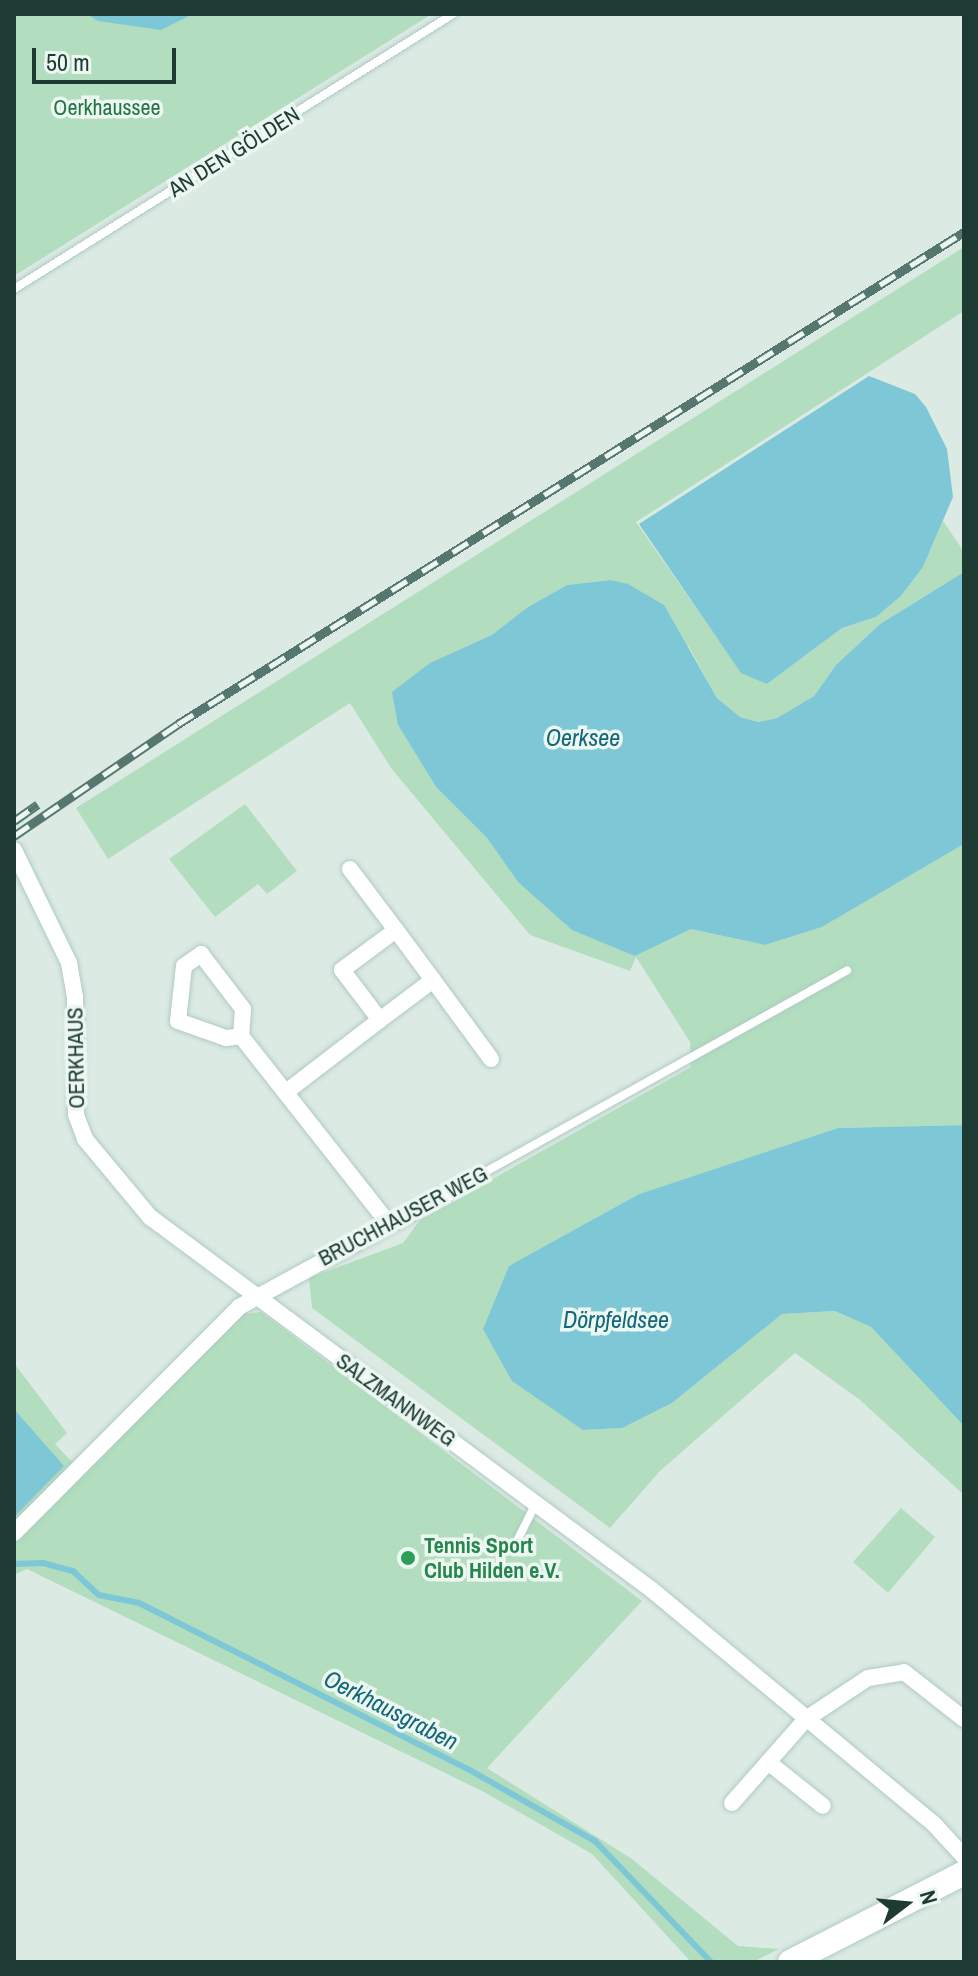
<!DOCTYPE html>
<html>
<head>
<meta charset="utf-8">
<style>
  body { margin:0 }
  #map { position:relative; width:978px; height:1976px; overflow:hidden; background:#dceae4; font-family:"Archivo Narrow",sans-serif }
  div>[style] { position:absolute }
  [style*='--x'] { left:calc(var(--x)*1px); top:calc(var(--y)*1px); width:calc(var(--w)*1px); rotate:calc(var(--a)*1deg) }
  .green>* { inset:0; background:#b2debf }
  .water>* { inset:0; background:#7dc7d6 }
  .stream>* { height:6px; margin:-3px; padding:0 3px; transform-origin:3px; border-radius:3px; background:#7dc7d6 }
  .roads { filter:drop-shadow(0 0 2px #aecbc1) drop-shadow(0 0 2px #aecbc1) }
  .lane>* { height:8px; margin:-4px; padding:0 4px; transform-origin:4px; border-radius:4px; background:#fff }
  .street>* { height:16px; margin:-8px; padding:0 8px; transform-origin:8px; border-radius:8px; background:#fff }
  .secondary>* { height:24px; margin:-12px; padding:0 12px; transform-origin:12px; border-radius:12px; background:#fff }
  .rail>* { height:9px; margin-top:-4.5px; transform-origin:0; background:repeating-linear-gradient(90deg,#edf7f2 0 18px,#56776f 0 36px); box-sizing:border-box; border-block:2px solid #56776f }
  .dots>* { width:22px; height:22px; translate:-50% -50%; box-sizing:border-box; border:4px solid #edf7f2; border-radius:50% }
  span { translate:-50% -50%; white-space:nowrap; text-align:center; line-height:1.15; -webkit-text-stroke:7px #edf7f2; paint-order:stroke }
  .park-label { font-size:22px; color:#237545 }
  .street-label { font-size:22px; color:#1d3b33 }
  .leisure-label { font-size:22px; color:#27864d; font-weight:700 }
  .left { translate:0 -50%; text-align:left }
  .water-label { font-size:24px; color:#12677b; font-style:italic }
  .frame { position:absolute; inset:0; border:16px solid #1d3b33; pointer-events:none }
  .north { position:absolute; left:866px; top:1864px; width:80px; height:80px; -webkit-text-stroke:6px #edf7f2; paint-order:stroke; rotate:74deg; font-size:22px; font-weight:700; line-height:32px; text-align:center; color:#1d3b33 }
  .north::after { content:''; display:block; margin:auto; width:28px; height:36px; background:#1d3b33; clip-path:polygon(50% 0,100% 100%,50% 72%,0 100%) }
  .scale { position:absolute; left:32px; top:48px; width:144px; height:36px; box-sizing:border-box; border:4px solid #1d3b33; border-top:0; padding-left:10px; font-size:24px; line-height:28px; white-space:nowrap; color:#1d3b33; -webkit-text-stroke:6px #edf7f2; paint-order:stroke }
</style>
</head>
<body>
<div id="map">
  <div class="green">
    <i style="clip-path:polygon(14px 14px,432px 14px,14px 276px)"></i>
    <i style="clip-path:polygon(964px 247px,964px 311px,636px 522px,741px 672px,767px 684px,842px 628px,876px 617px,901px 596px,923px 567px,943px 521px,964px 552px,964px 572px,880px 624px,836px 665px,814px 696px,777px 718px,758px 722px,740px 717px,717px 698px,689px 647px,609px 580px,567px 585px,528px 607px,398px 725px,436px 787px,487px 838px,518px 882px,635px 956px,691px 929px,765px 945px,822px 927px,964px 844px,964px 1125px,838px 1128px,639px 1194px,594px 1219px,583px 1430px,621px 1428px,672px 1403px,782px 1314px,835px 1311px,871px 1327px,964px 1426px,964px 1495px,860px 1400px,795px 1353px,660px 1471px,610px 1528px,312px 1308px,309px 1278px,403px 1243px,420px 1220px,691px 1067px,690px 1042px,636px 957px,630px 971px,530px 935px,391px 768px,350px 703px,108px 859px,76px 808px)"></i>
    <i style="clip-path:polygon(245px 804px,297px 871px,267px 894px,258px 884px,215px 917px,169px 859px)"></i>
    <i style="clip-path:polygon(261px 1312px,642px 1601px,487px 1768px,632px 1859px,738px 1946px,779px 1949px,753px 1962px,691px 1962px,592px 1854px,484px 1792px,27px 1569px,14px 1575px,14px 1540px,244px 1314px)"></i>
    <i style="clip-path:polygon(14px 1363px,67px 1433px,55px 1444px,73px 1463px,14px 1526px)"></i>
    <i style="clip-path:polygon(901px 1508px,935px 1537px,888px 1593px,853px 1562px)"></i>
  </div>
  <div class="water">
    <i style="clip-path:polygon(87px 14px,193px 14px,161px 30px,98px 21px)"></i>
    <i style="clip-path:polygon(869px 376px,915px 394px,926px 407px,947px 449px,953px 497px,923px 567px,901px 596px,876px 617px,842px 628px,767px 684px,741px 673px,639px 524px)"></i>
    <i style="clip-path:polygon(964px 572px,964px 844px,822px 927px,765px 945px,691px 929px,635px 956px,572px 930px,518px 882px,487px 838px,436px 787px,398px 725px,392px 692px,430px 663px,492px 635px,528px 607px,567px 585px,610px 580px,628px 584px,664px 605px,717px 698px,740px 717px,758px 722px,777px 718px,814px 696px,836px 665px,880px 624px)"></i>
    <i style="clip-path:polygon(964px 1125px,964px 1426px,871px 1327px,835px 1311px,782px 1314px,672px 1403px,622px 1428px,583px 1430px,512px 1381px,483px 1329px,509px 1266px,639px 1194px,838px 1128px)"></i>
    <i style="clip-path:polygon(14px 1409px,64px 1466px,14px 1517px)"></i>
  </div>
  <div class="stream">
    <i style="--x:14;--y:1564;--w:29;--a:-2"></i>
    <i style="--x:43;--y:1563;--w:31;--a:15"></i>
    <i style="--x:73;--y:1571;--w:35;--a:43"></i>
    <i style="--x:99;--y:1595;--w:41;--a:11.3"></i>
    <i style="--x:139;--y:1603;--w:369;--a:26.8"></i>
    <i style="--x:468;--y:1769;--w:146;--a:29.6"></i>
    <i style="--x:595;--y:1841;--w:168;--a:46.2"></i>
  </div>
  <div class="roads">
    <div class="lane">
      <i style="--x:14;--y:289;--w:518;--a:-32.06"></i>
      <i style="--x:460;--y:1186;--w:443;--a:-29.1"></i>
      <i style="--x:518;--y:1539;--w:40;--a:-63.4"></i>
    </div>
    <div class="street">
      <i style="--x:14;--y:850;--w:126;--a:64"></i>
      <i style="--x:69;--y:963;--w:35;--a:80"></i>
      <i style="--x:75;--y:997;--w:118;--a:89.5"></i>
      <i style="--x:76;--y:1115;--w:26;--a:69"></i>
      <i style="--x:85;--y:1139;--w:102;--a:50.2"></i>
      <i style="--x:150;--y:1217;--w:625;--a:36.61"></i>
      <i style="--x:652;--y:1590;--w:365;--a:39.7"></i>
      <i style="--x:933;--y:1823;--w:46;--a:47.6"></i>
      <i style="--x:350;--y:869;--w:76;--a:53"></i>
      <i style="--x:396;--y:930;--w:62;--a:53.5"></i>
      <i style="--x:433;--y:980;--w:66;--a:143"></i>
      <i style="--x:380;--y:1020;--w:63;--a:-127.2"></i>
      <i style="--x:342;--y:970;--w:67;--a:-36.5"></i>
      <i style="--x:433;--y:980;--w:98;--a:53.7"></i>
      <i style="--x:241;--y:1036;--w:15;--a:172"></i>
      <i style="--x:226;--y:1038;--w:51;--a:-160.5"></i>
      <i style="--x:178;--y:1021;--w:55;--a:-83.8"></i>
      <i style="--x:184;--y:966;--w:21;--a:-35"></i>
      <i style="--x:201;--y:954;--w:69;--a:52.6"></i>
      <i style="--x:243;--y:1009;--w:27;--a:94"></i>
      <i style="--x:241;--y:1036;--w:239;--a:51.8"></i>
      <i style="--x:286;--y:1092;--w:118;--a:-37.5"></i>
      <i style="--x:14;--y:1533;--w:319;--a:-45.1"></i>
      <i style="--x:239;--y:1307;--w:251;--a:-28.6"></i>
      <i style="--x:768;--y:1762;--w:70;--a:38.7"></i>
      <i style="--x:732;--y:1803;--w:112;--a:-48.6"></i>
      <i style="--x:806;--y:1719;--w:74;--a:-33.5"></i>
      <i style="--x:868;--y:1678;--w:36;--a:-9"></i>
      <i style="--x:904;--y:1672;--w:76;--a:38.1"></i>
    </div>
    <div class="secondary">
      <i style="--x:790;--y:1962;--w:195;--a:-27.1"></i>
    </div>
  </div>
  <div class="rail">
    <i style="--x:14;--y:821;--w:29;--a:-35"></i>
    <i style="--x:14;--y:836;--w:199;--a:-34.3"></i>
    <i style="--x:178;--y:724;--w:927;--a:-32.04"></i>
  </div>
  <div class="dots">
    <i style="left:408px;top:1558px;background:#2e9e5b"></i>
  </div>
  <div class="park-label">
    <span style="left:107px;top:108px">Oerkhaussee</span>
  </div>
  <div class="street-label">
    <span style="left:234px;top:152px;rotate:-32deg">AN DEN GÖLDEN</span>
    <span style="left:76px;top:1058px;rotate:-91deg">OERKHAUS</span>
    <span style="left:403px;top:1216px;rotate:-28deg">BRUCHHAUSER WEG</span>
    <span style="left:396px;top:1400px;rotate:36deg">SALZMANNWEG</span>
  </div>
  <div class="leisure-label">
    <span class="left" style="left:424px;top:1558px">Tennis Sport<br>Club Hilden e.V.</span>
  </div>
  <div class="water-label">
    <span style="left:583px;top:738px">Oerksee</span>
    <span style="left:616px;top:1320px">Dörpfeldsee</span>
    <span style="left:391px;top:1710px;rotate:27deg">Oerkhausgraben</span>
  </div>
  <div class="frame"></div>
  <div class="north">N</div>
  <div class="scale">50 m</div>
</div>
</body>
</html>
